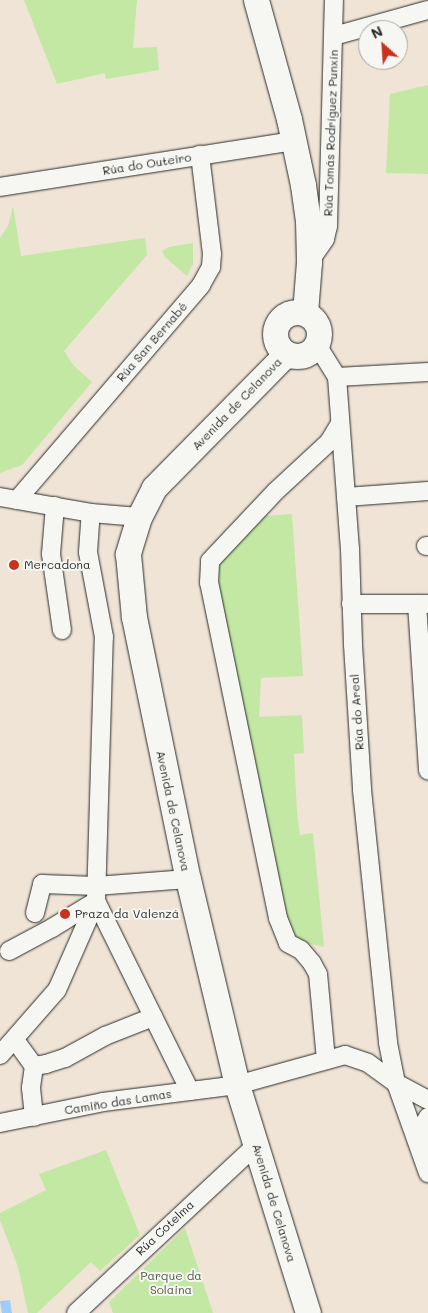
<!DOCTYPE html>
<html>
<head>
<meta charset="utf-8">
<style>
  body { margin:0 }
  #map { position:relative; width:428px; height:1313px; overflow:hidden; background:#efe4d5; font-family:Mali,sans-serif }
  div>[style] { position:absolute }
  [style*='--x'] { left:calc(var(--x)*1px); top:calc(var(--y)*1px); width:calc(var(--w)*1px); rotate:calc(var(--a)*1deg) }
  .green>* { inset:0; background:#c2e8a3 }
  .water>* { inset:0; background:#9dcdf9 }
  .roads { filter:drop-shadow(0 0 1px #2b2b2b) drop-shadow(0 0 1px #2b2b2b) }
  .street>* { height:18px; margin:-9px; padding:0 9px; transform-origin:9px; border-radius:9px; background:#f6f6f2 }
  .secondary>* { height:25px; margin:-12.5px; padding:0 12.5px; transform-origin:12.5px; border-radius:12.5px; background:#f6f6f2 }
  .secondary>.ring { margin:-12.5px; padding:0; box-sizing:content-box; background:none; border:25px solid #f6f6f2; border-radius:50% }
  .dots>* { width:14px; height:14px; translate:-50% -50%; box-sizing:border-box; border:2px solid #f6f6f2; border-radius:50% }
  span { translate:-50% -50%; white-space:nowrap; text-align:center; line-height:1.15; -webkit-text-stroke:4px #f6f6f2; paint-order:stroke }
  .street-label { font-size:12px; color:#2b2b2b }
  .poi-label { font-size:12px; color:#2b2b2b }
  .left { translate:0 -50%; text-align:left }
  .park-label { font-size:12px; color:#515a49 }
  .north { position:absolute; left:358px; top:20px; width:50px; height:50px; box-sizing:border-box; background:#f6f6f2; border:1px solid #a5a5a2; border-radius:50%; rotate:334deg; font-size:14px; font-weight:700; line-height:20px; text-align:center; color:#2b2b2b }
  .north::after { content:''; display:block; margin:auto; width:18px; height:22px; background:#c8321e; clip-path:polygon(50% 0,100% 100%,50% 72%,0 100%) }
</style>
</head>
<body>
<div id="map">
  <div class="green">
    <i style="clip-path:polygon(24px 0,137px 0,133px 48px,157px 47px,159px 70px,106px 79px,105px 73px,57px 84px)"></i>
    <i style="clip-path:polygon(428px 85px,428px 174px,386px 173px,390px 94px)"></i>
    <i style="clip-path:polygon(13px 206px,21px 256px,145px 238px,147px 255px,64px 351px,74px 366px,92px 382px,22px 465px,0 473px,0 238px,8px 226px)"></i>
    <i style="clip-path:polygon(193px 243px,193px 264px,187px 276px,165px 257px,162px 251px,169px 247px)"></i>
    <i style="clip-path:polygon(292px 514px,303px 676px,261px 678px,259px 717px,302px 715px,304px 753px,294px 754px,297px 812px,300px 835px,313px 833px,324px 947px,292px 940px,210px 561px,252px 517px)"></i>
    <i style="clip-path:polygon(106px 1150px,140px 1235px,100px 1271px,91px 1262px,37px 1313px,28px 1313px,18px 1267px,0 1220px,0 1213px,46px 1190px,39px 1174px)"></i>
    <i style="clip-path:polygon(185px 1228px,213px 1313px,113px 1313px,109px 1302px)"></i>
  </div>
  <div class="water">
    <i style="clip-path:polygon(10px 1300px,12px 1313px,2px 1313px,0 1301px)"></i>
  </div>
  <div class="roads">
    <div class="street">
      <i style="--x:334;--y:36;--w:98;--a:-15.5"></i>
      <i style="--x:0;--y:187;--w:298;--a:-8.9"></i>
      <i style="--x:309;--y:262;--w:28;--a:-55"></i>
      <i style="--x:325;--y:239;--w:13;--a:-77"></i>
      <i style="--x:328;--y:226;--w:226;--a:-88.5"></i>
      <i style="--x:317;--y:345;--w:38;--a:58"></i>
      <i style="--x:337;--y:377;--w:172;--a:85.7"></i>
      <i style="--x:350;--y:549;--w:96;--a:88.2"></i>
      <i style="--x:353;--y:645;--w:145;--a:86.4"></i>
      <i style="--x:362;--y:790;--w:254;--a:84.1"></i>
      <i style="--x:388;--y:1043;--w:41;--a:78.7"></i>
      <i style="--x:396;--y:1083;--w:96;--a:70.4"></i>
      <i style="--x:337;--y:377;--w:91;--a:-3.1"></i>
      <i style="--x:0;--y:497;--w:92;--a:10"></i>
      <i style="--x:91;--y:513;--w:48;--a:4.8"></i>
      <i style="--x:346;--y:497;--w:82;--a:-4.2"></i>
      <i style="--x:17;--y:500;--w:283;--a:-49.4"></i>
      <i style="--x:201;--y:285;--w:21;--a:-61"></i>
      <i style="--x:211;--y:267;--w:13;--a:-86"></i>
      <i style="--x:212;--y:254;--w:100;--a:-96.9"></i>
      <i style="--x:55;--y:506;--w:48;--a:94.8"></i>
      <i style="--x:51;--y:554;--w:77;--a:81.8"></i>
      <i style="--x:426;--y:546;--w:2;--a:0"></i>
      <i style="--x:351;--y:604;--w:77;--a:0"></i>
      <i style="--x:417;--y:604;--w:167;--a:86.2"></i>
      <i style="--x:35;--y:913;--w:30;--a:-76"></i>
      <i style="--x:42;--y:884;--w:54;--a:2.1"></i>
      <i style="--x:96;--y:886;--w:92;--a:-4.4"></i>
      <i style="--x:9;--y:951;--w:49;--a:-28.1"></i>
      <i style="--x:52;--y:928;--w:52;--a:-31.5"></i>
      <i style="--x:96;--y:901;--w:212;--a:63.7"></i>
      <i style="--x:15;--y:1040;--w:32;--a:54"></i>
      <i style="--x:34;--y:1066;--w:12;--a:-9"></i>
      <i style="--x:46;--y:1064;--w:20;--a:-18"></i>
      <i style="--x:65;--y:1058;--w:46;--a:-28.8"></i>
      <i style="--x:105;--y:1036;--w:52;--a:-21.6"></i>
      <i style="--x:0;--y:1055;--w:86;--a:-48.8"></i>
      <i style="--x:57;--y:990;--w:97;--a:-66.3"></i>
      <i style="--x:96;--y:901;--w:264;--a:-88.3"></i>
      <i style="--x:104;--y:637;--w:86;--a:-100.7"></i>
      <i style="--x:88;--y:552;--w:39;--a:-86"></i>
      <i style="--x:326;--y:1060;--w:86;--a:-95.3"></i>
      <i style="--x:318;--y:974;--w:13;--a:-119"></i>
      <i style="--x:312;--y:963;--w:17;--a:-130"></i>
      <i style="--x:301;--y:950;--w:15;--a:-152"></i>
      <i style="--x:288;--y:943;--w:27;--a:-112"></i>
      <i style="--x:278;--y:918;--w:342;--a:-101.6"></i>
      <i style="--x:209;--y:583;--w:22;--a:-87"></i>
      <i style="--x:210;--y:561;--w:96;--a:-46.7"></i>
      <i style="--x:276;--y:491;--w:72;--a:-42.8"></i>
      <i style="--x:329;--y:442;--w:21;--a:-59"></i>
      <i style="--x:34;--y:1066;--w:22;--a:98"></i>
      <i style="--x:31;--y:1088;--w:29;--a:84"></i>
      <i style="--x:0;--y:1123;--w:105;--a:-11.5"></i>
      <i style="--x:103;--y:1102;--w:135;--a:-7.2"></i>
      <i style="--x:237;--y:1085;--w:112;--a:-15.5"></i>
      <i style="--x:345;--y:1055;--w:24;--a:19"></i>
      <i style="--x:368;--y:1063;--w:34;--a:36"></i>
      <i style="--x:396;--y:1083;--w:36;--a:28"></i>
      <i style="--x:420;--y:1147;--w:18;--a:-87"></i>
      <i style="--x:421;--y:1129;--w:14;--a:-60"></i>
      <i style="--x:76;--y:1313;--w:248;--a:-43"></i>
    </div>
    <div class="secondary">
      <i style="--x:256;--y:0;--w:123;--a:74.5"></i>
      <i style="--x:289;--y:119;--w:67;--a:78"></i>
      <i style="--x:303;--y:185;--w:35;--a:82"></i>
      <i style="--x:308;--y:220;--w:42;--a:88.6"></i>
      <i style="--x:309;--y:262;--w:51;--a:94.5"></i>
      <i class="ring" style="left:275px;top:312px;width:19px;height:19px"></i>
      <i style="--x:286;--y:354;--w:188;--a:134.6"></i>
      <i style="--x:154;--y:488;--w:33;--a:117"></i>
      <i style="--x:139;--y:517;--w:39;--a:107"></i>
      <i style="--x:128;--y:554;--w:63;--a:84.6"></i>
      <i style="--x:134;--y:617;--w:268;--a:78.4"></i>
      <i style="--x:188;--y:879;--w:212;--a:76.6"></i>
      <i style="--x:237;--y:1085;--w:239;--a:72.7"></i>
    </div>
  </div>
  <div class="dots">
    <i style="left:14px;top:565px;background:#c8321e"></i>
    <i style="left:65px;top:914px;background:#c8321e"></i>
  </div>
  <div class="street-label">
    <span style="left:331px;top:133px;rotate:-88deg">Rúa Tomás Rodríguez Punxín</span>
    <span style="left:147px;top:164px;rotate:-9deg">Rúa do Outeiro</span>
    <span style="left:152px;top:342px;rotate:-49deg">Rúa San Bernabé</span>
    <span style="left:237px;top:404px;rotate:-46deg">Avenida de Celanova</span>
    <span style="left:357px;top:712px;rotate:-94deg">Rúa do Areal</span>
    <span style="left:173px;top:811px;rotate:78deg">Avenida de Celanova</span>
    <span style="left:118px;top:1102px;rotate:-9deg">Camiño das Lamas</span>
    <span style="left:274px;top:1203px;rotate:73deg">Avenida de Celanova</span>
    <span style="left:165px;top:1228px;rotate:-43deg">Rúa Cotelma</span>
  </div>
  <div class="poi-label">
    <span class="left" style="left:24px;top:565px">Mercadona</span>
    <span class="left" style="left:75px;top:914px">Praza da Valenzá</span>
  </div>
  <div class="park-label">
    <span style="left:171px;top:1283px">Parque da<br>Solaina</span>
  </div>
  <div class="north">N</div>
</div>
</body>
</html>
